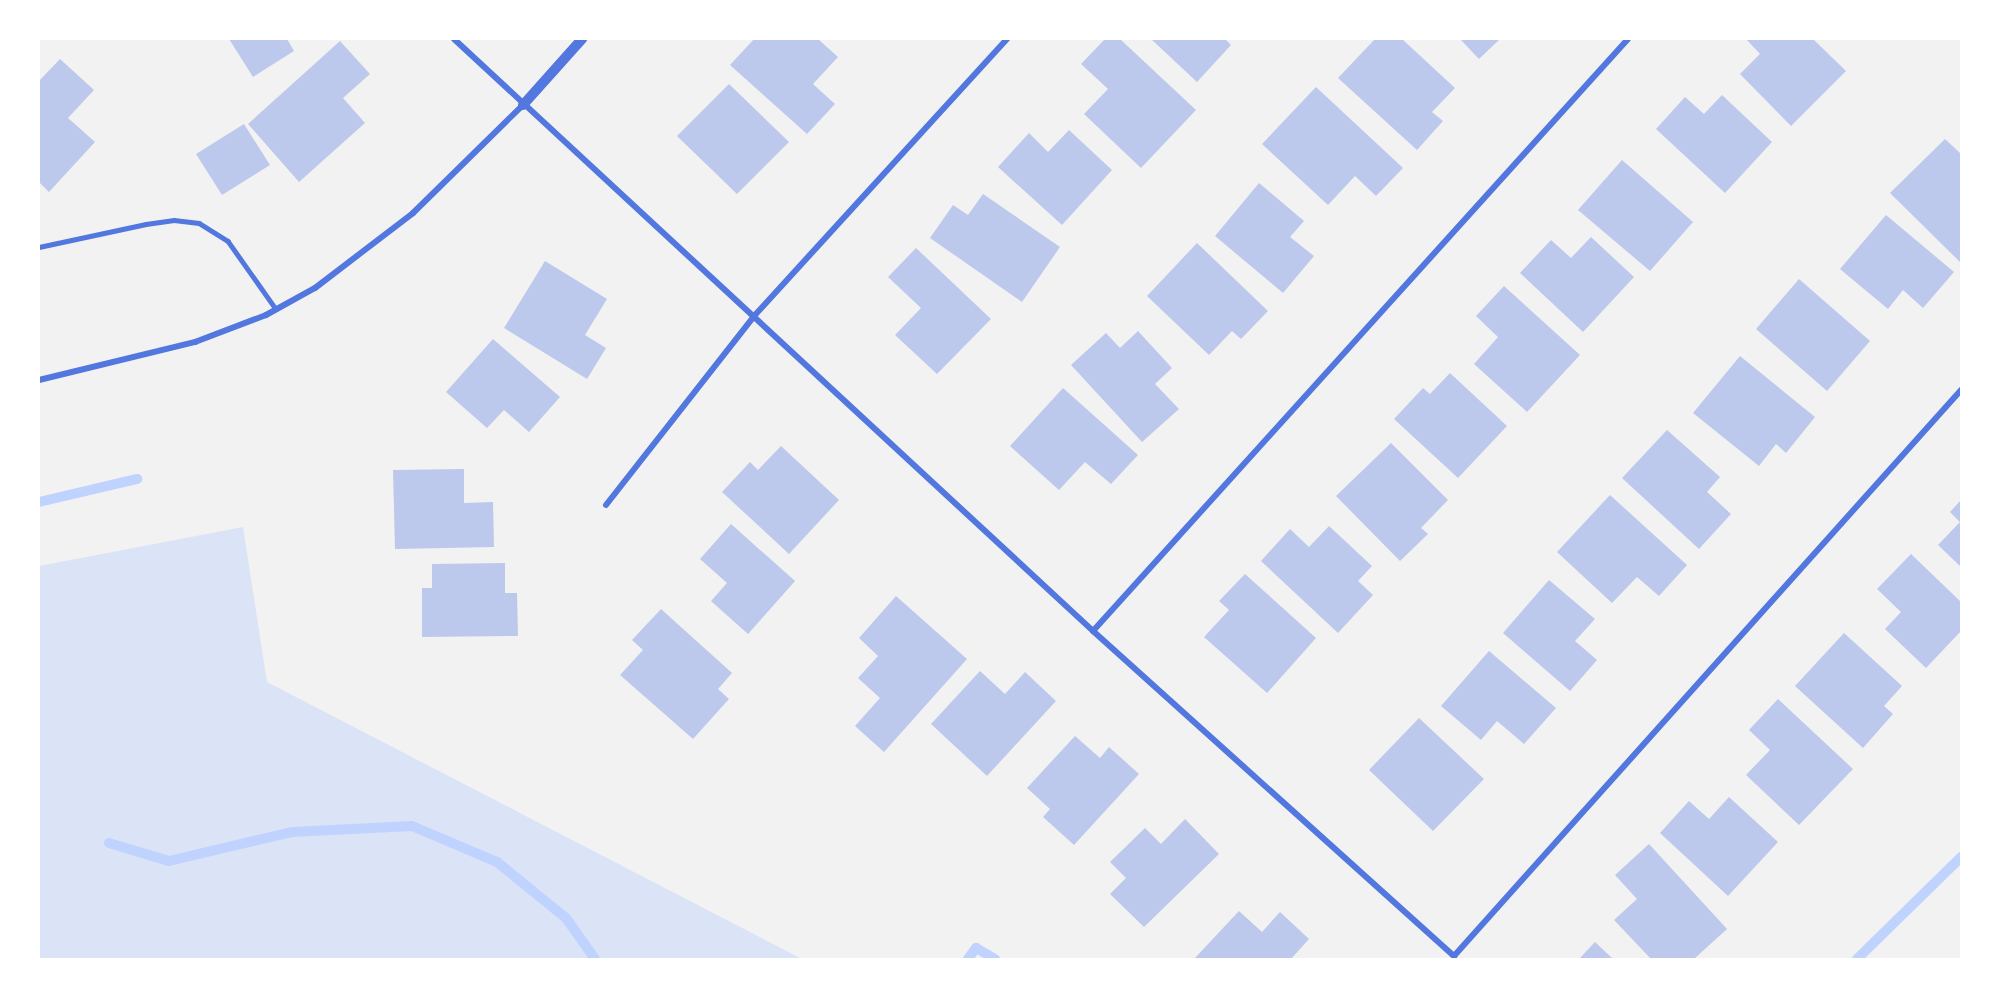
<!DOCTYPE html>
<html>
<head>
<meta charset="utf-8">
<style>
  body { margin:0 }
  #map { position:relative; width:2000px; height:998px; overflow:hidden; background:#f2f2f2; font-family:Overpass,sans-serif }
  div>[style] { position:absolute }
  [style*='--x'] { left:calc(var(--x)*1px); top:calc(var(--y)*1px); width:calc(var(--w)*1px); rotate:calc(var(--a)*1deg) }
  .green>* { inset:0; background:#dbe4f7 }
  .stream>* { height:10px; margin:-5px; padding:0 5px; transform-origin:5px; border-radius:5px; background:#bfd3fe }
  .building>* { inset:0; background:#bdc9ec }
  .service>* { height:4.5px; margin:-2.25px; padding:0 2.25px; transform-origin:2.25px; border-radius:2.25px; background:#5277de }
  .minor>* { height:6px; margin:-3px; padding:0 3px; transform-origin:3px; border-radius:3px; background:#5277de }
  .tertiary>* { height:10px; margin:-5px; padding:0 5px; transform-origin:5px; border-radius:5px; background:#5277de }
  span { translate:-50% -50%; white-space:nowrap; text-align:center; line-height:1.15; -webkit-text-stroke:6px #fff; paint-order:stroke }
  .frame { position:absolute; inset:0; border:40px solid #fff; pointer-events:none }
</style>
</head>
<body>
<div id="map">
  <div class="green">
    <i style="clip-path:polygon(243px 527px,267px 682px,802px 959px,39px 959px,39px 566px)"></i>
  </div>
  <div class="stream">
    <i style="--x:39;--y:502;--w:101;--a:-13.2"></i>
    <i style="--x:109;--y:843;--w:63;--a:16.7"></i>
    <i style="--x:169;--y:861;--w:126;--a:-13.3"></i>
    <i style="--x:292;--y:832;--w:120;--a:-2.9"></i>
    <i style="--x:412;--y:826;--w:92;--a:23"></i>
    <i style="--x:497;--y:862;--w:89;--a:39.1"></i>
    <i style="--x:566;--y:918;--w:50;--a:54.7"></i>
    <i style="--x:968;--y:959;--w:14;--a:-54"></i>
    <i style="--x:976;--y:948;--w:22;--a:30"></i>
    <i style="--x:1857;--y:959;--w:146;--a:-44.4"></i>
  </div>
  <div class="building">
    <i style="clip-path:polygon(229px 39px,287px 39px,294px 51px,253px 77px)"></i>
    <i style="clip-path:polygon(754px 39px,818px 39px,838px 57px,813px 84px,835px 104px,807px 134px,730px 65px)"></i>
    <i style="clip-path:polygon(1105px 39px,1120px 39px,1196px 110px,1141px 168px,1084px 114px,1108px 89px,1081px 64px)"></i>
    <i style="clip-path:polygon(1151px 39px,1225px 39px,1231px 45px,1197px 82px)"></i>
    <i style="clip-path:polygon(1375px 39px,1402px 39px,1455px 88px,1432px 112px,1443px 121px,1417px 150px,1338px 78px)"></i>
    <i style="clip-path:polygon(1460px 39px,1500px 39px,1479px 59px)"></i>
    <i style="clip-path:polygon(1746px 39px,1813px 39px,1846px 71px,1791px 126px,1740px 74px,1760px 54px)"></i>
    <i style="clip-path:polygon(340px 41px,370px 74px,343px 98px,365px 123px,299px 182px,248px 124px)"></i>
    <i style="clip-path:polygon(60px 59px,94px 90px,68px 118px,95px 142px,49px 192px,39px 182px,39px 81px)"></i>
    <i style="clip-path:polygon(729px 84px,789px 142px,737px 194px,677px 136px)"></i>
    <i style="clip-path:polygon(1316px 87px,1403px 168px,1376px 196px,1355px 176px,1328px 205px,1262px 144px)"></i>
    <i style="clip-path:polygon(1722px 95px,1772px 142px,1725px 193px,1656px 129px,1685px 97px,1704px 114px)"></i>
    <i style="clip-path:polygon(244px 124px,270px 165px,222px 195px,196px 154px)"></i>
    <i style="clip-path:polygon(1069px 130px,1112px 170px,1062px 225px,998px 167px,1029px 133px,1048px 152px)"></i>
    <i style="clip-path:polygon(1945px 139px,1961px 154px,1961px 263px,1890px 193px)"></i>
    <i style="clip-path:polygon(1622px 160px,1693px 222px,1650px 271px,1578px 210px)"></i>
    <i style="clip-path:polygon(1259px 183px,1304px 221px,1290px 237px,1314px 256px,1283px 293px,1215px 236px)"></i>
    <i style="clip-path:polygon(983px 194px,1060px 247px,1022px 302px,930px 238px,953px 205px,968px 215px)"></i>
    <i style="clip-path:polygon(1886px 215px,1954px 272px,1923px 308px,1903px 290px,1888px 309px,1840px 269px)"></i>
    <i style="clip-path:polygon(1591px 237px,1634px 277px,1583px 332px,1520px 273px,1551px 240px,1571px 258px)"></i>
    <i style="clip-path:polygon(1197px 243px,1268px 311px,1241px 339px,1232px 331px,1209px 355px,1147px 296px)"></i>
    <i style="clip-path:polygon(916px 248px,991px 319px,937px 374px,895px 335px,921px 308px,888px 277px)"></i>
    <i style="clip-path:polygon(545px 261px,607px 299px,585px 335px,606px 348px,587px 379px,504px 328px)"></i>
    <i style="clip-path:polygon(1799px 279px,1870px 341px,1827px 391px,1756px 329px)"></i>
    <i style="clip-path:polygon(1504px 286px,1580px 355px,1527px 412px,1474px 364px,1498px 337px,1476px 316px)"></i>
    <i style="clip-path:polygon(1138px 331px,1172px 368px,1155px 384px,1179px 409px,1142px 442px,1071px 365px,1106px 333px,1120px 348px)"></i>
    <i style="clip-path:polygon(493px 339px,560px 397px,529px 432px,504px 410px,487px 428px,446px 392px)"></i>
    <i style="clip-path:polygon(1740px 356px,1815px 417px,1786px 453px,1776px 444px,1759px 466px,1693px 413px)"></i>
    <i style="clip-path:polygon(1450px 373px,1507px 426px,1458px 478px,1394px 419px,1423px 388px,1430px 394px)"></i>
    <i style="clip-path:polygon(1063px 388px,1138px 455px,1111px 484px,1085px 462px,1059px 490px,1010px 446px)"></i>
    <i style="clip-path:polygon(1667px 430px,1720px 477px,1707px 492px,1731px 514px,1699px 549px,1622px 478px)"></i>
    <i style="clip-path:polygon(1391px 443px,1448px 500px,1421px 528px,1428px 534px,1400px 561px,1336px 496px)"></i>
    <i style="clip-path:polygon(781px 446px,839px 500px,789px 554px,722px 492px,750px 462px,758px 470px)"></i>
    <i style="clip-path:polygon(464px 469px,464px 503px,493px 502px,494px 547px,395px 549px,393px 470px)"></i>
    <i style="clip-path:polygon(1610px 495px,1687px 565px,1659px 596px,1637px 577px,1612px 603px,1557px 552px)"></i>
    <i style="clip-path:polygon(1961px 500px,1961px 567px,1938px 545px,1960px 522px,1950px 512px)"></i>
    <i style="clip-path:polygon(731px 524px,795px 581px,748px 634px,711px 601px,727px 583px,700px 559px)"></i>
    <i style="clip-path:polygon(1329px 526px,1372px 566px,1358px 581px,1373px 595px,1338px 633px,1261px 561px,1290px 529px,1309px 547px)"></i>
    <i style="clip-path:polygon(1911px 554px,1961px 602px,1961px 631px,1926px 668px,1885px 629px,1901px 612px,1877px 589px)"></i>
    <i style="clip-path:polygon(505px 563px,505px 593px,517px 593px,518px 636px,422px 637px,422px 588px,432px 588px,432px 564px)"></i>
    <i style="clip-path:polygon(1245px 574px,1316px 638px,1267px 693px,1204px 637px,1229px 610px,1219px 601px)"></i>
    <i style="clip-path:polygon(1549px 580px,1595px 619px,1575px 641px,1597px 660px,1570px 691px,1503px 633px)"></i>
    <i style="clip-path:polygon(896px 596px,967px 659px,884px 752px,855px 726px,880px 698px,858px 678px,878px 656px,859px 638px)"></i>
    <i style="clip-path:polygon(661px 609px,732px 673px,718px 689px,729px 699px,693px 739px,620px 675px,643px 650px,632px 640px)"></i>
    <i style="clip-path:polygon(1844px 633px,1902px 686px,1884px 706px,1893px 714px,1863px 748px,1795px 686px)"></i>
    <i style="clip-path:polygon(1489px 651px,1556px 708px,1524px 744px,1497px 721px,1481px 740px,1441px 706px)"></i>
    <i style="clip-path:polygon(980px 671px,1005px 694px,1025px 672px,1056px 701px,987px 776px,931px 724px)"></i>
    <i style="clip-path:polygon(1778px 699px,1853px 769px,1799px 825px,1746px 775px,1770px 750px,1749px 730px)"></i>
    <i style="clip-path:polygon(1419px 718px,1484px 779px,1433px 831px,1369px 770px)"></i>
    <i style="clip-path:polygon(1075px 736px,1100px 758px,1109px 747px,1139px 774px,1074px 845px,1043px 817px,1050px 809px,1027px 788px)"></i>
    <i style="clip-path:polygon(1729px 797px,1778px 842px,1728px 896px,1660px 833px,1689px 801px,1709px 819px)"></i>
    <i style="clip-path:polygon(1185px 819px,1219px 854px,1144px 927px,1110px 894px,1126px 878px,1110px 862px,1145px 828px,1161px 844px)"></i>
    <i style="clip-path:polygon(1649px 844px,1727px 929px,1694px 959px,1651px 959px,1614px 920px,1637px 899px,1615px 875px)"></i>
    <i style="clip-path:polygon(1239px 911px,1262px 932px,1280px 912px,1309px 939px,1291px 959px,1194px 959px)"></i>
    <i style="clip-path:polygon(1595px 942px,1613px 959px,1579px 959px)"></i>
  </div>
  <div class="service">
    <i style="--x:39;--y:247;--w:109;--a:-12.1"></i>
    <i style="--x:146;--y:224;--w:28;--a:-8"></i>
    <i style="--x:174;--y:220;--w:25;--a:7"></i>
    <i style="--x:199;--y:223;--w:34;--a:32"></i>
    <i style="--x:228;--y:241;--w:83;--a:54.8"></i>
  </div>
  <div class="minor">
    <i style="--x:454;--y:39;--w:871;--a:42.81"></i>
    <i style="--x:1093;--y:631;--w:486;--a:42"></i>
    <i style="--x:1454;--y:956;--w:760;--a:-48.15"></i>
    <i style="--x:39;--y:380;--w:161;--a:-13.7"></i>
    <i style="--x:195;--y:342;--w:76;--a:-20.8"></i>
    <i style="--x:266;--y:315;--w:56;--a:-28.9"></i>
    <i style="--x:315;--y:288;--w:123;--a:-37.4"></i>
    <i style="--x:413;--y:213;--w:154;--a:-44.5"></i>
    <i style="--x:606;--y:505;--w:241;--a:-51.9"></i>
    <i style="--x:755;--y:315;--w:374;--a:-47.6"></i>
    <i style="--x:1093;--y:631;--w:798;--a:-47.9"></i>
  </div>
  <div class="tertiary">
    <i style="--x:523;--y:105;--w:89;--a:-48.2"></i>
  </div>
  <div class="frame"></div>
</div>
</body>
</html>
